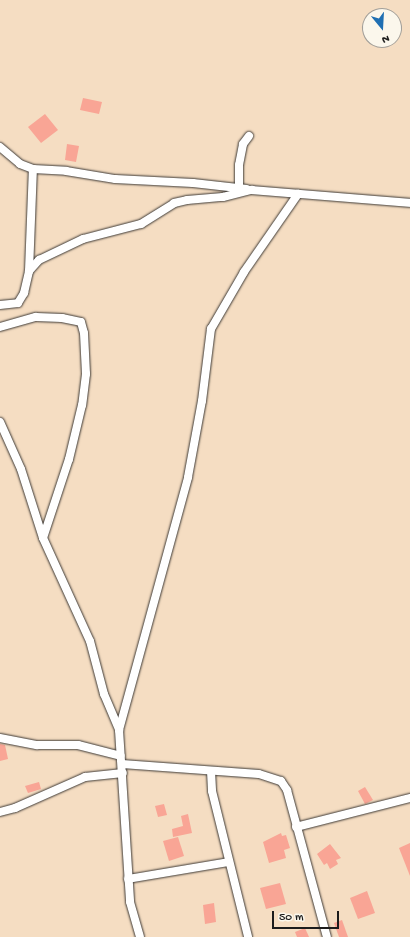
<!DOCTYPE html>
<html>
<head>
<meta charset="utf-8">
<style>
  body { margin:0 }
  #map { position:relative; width:410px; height:937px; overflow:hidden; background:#f5ddc2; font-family:"Gochi Hand",sans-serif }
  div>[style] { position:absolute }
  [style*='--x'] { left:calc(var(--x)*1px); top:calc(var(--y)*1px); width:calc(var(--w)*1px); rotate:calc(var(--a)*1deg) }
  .building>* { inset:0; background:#f9a595 }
  .roads { filter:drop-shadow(0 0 1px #3d3935) drop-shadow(0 0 1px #3d3935) }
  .minor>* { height:8px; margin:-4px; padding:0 4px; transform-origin:4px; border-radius:4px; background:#fff }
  span { translate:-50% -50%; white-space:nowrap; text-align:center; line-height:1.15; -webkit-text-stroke:3px #fbf7ec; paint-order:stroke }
  .north { position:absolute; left:362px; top:8px; width:40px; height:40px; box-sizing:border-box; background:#fbf7ec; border:1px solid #a29f99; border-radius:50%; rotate:162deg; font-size:11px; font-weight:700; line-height:16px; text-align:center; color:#1c1c1c }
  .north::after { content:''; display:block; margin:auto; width:14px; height:18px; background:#1f6fb2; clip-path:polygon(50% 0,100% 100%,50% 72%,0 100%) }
  .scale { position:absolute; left:272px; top:911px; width:67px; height:18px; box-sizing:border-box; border:2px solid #1c1c1c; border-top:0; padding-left:5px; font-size:12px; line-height:14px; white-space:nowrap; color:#1c1c1c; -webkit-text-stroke:3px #fbf7ec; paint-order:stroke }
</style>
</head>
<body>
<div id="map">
  <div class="building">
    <i style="clip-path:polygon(83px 98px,102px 102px,99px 114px,80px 110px)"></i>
    <i style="clip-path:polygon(45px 114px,58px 130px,41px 143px,28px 127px)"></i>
    <i style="clip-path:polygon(67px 144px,79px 146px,76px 162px,65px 160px)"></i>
    <i style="clip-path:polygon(0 744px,5px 745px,8px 759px,0 761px)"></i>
    <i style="clip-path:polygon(39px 782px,41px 789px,28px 793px,25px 786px)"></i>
    <i style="clip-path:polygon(365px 787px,373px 800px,365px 804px,358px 791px)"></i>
    <i style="clip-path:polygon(164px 804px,167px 815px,158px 817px,155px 806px)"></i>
    <i style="clip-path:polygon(188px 814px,192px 833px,173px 837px,172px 829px,183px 826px,181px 816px)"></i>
    <i style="clip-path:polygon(281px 833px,282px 836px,286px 835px,290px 848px,284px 850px,286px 858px,269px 863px,263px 842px)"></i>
    <i style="clip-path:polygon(178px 837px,184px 856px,169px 861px,163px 841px)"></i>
    <i style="clip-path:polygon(410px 843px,410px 876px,399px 848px)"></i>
    <i style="clip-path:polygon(330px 844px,341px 858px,336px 860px,338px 864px,330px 869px,327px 863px,324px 865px,317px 854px)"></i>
    <i style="clip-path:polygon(280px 883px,286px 904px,266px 909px,260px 888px)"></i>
    <i style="clip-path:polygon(367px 891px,375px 913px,358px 919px,350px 898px)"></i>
    <i style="clip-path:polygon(214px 903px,216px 922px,205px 924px,203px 905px)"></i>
    <i style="clip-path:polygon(342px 920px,348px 937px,339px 937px,334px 923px)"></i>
    <i style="clip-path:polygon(305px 928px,309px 937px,297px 937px,295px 932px)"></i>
  </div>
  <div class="roads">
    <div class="minor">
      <i style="--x:0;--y:147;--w:26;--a:40"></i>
      <i style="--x:20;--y:164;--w:14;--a:21"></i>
      <i style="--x:33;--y:169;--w:33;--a:3"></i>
      <i style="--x:66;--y:171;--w:50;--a:9.3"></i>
      <i style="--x:115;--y:179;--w:78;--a:2.9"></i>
      <i style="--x:193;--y:183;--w:54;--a:6.3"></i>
      <i style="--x:239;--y:188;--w:23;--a:-90"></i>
      <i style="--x:239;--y:165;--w:21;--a:-79"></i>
      <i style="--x:243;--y:144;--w:10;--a:-53"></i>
      <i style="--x:29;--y:271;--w:102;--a:-87.8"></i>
      <i style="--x:0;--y:305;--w:18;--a:-6"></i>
      <i style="--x:18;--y:303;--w:12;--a:-59"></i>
      <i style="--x:24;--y:293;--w:23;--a:-77"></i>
      <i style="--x:29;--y:271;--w:15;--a:-48"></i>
      <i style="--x:39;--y:260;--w:49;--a:-25.5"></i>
      <i style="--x:83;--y:239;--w:60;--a:-14.5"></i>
      <i style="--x:141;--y:224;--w:39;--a:-32"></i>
      <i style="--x:174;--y:203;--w:13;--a:-13"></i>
      <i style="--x:187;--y:200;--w:36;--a:-5"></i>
      <i style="--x:223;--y:197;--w:30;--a:-14"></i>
      <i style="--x:252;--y:190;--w:159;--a:4.7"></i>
      <i style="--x:0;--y:327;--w:37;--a:-16"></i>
      <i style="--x:36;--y:317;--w:26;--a:2"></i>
      <i style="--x:62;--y:318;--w:19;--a:12"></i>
      <i style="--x:81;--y:322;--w:11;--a:75"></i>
      <i style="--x:84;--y:333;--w:41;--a:87.2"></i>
      <i style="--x:86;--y:374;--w:31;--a:97"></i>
      <i style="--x:82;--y:405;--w:56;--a:103.5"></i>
      <i style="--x:69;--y:459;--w:83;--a:108.2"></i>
      <i style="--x:0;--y:422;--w:51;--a:65.9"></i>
      <i style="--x:21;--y:469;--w:72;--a:72.3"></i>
      <i style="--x:43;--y:538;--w:113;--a:65.5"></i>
      <i style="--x:90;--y:641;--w:55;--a:75.2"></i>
      <i style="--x:104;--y:694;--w:39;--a:67"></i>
      <i style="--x:119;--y:730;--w:172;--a:86.3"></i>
      <i style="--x:130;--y:902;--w:36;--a:74"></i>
      <i style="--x:119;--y:730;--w:262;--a:-74.7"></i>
      <i style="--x:188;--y:477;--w:77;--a:-79.6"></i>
      <i style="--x:202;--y:401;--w:73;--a:-82.9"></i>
      <i style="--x:211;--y:329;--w:66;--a:-59.9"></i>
      <i style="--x:244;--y:272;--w:95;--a:-55.3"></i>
      <i style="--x:0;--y:738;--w:38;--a:11"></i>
      <i style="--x:37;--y:745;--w:41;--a:0"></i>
      <i style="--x:78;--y:745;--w:44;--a:14.3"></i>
      <i style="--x:122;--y:764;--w:137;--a:4.2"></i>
      <i style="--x:259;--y:774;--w:23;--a:18"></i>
      <i style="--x:281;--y:781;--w:11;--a:56"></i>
      <i style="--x:287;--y:790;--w:152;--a:74.8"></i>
      <i style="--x:211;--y:771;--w:20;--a:87"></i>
      <i style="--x:212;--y:791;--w:150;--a:76.1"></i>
      <i style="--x:0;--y:812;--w:16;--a:-15"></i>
      <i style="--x:15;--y:808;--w:77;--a:-23.9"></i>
      <i style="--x:85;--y:777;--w:38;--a:-6"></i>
      <i style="--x:296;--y:827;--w:118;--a:-14.3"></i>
      <i style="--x:128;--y:879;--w:102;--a:-9.6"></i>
    </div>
  </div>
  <div class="north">N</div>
  <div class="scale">50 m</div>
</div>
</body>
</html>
